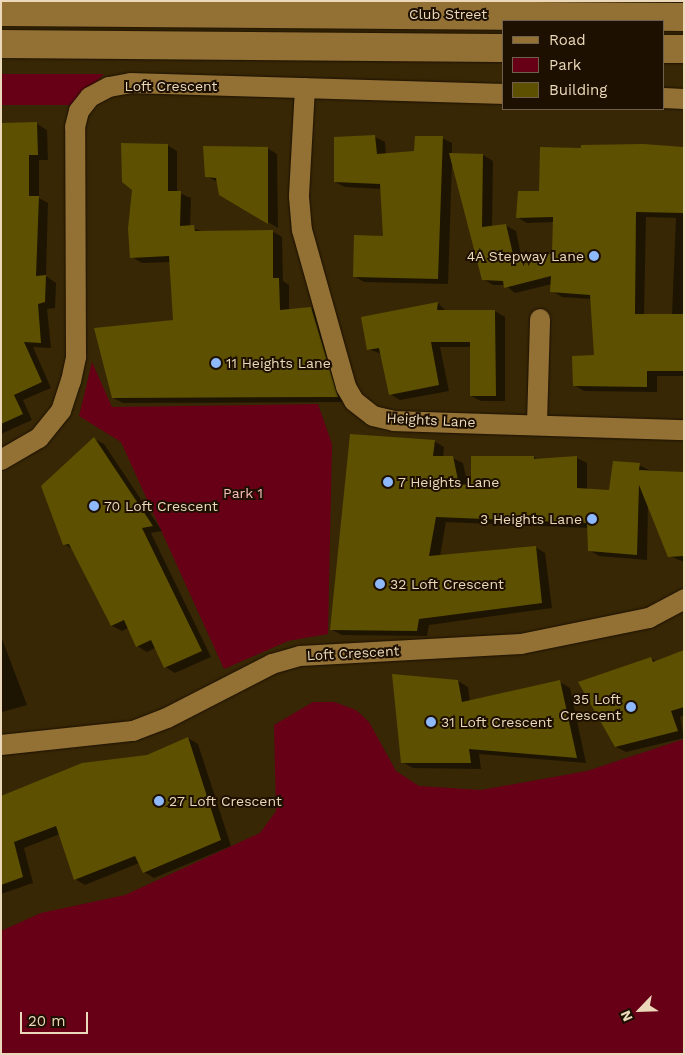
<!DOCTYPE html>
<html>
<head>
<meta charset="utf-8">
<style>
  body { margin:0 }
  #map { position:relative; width:685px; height:1055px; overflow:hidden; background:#382705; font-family:"Work Sans",sans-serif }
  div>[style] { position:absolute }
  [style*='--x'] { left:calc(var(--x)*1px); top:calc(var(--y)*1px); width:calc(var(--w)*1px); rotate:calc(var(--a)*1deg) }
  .green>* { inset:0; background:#670016 }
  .shadow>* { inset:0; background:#0007 }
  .building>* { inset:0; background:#5d5101 }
  .roads { filter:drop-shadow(0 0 1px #1b1101) drop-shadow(0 0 1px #1b1101) }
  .minor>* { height:20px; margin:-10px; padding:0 10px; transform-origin:10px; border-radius:10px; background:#937034 }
  .secondary>* { height:28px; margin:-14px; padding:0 14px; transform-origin:14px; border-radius:14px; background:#937034 }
  .dots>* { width:14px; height:14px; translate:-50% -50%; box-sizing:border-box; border:2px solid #1d1000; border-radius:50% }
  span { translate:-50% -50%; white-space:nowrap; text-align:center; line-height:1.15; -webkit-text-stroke:4px #1d1000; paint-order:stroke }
  .street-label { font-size:14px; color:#ecd9bb }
  .poi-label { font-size:14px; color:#ecd9bb }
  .right { translate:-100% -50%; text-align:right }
  .left { translate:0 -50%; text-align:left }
  .park-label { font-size:14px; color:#f7bebd }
  .frame { position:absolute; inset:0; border:2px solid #ecd9bb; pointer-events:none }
  .legend { position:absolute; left:502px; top:20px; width:162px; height:90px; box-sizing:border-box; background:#1d1000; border:1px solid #70604b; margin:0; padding:6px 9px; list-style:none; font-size:15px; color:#ecd9bb }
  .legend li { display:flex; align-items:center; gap:10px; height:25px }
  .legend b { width:25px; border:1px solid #70604b }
  .north { position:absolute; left:615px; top:985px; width:50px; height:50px; -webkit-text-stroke:4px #1d1000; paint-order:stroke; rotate:246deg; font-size:14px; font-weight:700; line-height:20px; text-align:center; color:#ecd9bb }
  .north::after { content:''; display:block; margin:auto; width:18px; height:22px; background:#ecd9bb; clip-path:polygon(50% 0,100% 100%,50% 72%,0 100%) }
  .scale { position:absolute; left:20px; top:1012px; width:68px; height:22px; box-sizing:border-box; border:2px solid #ecd9bb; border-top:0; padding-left:6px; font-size:15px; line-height:18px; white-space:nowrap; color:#ecd9bb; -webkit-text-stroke:4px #1d1000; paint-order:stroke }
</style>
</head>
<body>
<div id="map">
  <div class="green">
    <i style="clip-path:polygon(1px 74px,104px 74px,73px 105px,1px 105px)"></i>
    <i style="clip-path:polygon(92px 362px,112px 407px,318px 404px,332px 444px,328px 634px,288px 641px,224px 669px,121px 442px,79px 416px)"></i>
    <i style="clip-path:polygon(313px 702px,334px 702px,356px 710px,369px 722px,396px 771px,419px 786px,481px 790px,587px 771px,684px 739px,684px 1054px,1px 1054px,1px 931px,41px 913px,125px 895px,260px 833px,276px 811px,274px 725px)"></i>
  </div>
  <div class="shadow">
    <i style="clip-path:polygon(1px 124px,37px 124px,47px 130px,48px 160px,39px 160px,39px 198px,48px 203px,46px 276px,56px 283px,55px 308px,47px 309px,51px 348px,33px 347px,51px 388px,23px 400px,32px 420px,1px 434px)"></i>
    <i style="clip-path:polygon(evenodd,375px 137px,385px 142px,386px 155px,415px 152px,442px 138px,452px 143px,452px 155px,483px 155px,493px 161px,492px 227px,505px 225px,516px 231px,521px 255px,553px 255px,554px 222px,527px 223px,517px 217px,540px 192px,684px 148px,684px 376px,657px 376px,657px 392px,584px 391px,574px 385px,595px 356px,591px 299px,562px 297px,552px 291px,552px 284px,515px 293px,505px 285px,493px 285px,483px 279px,452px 162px,448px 284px,364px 282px,354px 276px,384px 238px,381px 189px,345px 187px,335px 182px,375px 137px,646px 217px,676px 218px,672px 315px,644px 315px,646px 217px)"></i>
    <i style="clip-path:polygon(167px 145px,177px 151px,177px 192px,191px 198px,190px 227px,204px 232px,272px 231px,282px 237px,283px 281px,289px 285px,289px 310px,311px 308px,321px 314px,347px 402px,123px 403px,113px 398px,174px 322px,171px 262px,142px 263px,132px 257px)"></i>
    <i style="clip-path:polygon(267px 148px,277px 154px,278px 228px,220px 194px,218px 182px,206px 176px)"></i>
    <i style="clip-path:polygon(438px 303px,447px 312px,495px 311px,505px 317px,505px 401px,481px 401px,471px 396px,471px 347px,440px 347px,449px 391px,400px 400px,390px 394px,382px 354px,368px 349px)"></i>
    <i style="clip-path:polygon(94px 439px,104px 444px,162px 531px,151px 533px,211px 657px,175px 673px,165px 667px,155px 648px,147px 652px,137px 646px,128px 628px,122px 631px,112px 626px,74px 550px,64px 544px)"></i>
    <i style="clip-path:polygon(434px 441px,444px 447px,443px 458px,453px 458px,463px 463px,468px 486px,534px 457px,539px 460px,577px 458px,587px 463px,587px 490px,611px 491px,639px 465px,649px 470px,684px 473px,684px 562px,670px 556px,648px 504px,647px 560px,599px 556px,589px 550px,588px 528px,446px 522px,440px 556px,535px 547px,545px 553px,552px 608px,429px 625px,427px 636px,342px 635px,332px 630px)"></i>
    <i style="clip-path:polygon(1px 636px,27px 705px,2px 712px,1px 712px)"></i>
    <i style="clip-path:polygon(684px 652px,684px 715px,680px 717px,684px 738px,626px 752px,616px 747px,651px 658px,657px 662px)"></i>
    <i style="clip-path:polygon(458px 681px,468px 687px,470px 702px,560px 682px,570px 688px,586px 763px,479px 754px,481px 769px,413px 768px,402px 762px)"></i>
    <i style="clip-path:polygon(188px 738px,198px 744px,231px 846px,154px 878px,144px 872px,139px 863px,85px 885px,75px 879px,60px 834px,24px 848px,33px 883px,1px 894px,1px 797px,147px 756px)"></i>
  </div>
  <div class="building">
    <i style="clip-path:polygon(37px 122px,38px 155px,29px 155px,29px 196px,39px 196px,36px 276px,46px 275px,45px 302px,38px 304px,41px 343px,24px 342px,42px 382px,14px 395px,23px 414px,1px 424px,1px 123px)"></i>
    <i style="clip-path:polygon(375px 135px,377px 154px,414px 151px,415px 136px,443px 136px,438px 279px,353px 277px,354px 235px,383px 236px,380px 184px,334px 182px,334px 137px)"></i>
    <i style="clip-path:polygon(121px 143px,168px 144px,168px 191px,181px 191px,180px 226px,194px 225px,195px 231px,273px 230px,273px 278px,279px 278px,280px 310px,311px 307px,338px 397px,112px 398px,94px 328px,173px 320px,169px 256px,130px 258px,128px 229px,132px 190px,122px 182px)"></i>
    <i style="clip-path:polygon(643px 144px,684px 147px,684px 213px,636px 212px,635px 314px,684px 314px,684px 371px,647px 371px,647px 387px,573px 386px,572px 356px,594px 355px,590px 295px,550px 292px,551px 276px,504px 288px,503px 281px,482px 280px,449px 153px,483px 154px,482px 227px,506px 224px,513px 254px,552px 254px,553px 217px,516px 218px,518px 191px,539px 191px,540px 147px,581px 148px,581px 145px)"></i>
    <i style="clip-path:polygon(203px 146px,268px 147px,268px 224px,219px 195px,216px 178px,205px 177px)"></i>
    <i style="clip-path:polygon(438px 302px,437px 310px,495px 310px,496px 396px,470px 396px,470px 342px,431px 342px,439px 385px,389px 395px,379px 348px,367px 350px,361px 317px)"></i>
    <i style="clip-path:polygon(350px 434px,435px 440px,433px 456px,453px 456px,459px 485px,471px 484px,471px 456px,534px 456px,534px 459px,577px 456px,577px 488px,609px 490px,613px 461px,640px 463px,639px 470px,684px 472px,684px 556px,668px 557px,639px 485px,637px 555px,588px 551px,587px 523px,436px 517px,429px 556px,536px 546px,542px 603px,419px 619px,417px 631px,330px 630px)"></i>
    <i style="clip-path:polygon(94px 437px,153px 526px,142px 528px,202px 651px,164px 668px,151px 640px,136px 647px,124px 620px,111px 626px,69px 544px,63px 545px,41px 486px)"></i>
    <i style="clip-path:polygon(684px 650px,684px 707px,671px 711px,678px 731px,615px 747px,578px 682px,651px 657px,653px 662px)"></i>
    <i style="clip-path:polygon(392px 674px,458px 680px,462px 702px,560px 680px,577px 758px,469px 749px,471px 763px,401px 763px)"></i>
    <i style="clip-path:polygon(188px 737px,221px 840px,143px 873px,135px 856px,74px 880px,56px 826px,14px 842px,23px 877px,1px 885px,1px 796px,82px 763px,147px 755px)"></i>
  </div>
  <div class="roads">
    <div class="minor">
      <i style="--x:305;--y:88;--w:109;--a:93.2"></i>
      <i style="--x:299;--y:197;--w:33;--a:85"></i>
      <i style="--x:302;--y:230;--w:163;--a:74.3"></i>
      <i style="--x:346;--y:387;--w:16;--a:60"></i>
      <i style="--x:354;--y:401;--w:24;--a:38"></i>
      <i style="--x:373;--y:416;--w:22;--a:13"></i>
      <i style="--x:394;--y:421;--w:290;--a:1.8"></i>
      <i style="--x:664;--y:98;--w:20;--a:3"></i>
      <i style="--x:537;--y:423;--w:104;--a:-88.3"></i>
      <i style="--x:1;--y:460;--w:44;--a:-30.1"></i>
      <i style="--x:39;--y:438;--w:35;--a:-51"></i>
      <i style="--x:61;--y:411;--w:32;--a:-72"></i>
      <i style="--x:71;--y:381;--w:25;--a:-78"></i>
      <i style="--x:76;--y:357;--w:230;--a:-90.2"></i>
      <i style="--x:75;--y:127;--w:16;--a:-76"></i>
      <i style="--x:79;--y:111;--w:18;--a:-52"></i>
      <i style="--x:90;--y:97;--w:21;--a:-28"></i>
      <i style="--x:109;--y:87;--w:22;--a:-10"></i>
      <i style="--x:131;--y:83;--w:373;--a:1.7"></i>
      <i style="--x:1;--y:745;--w:133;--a:-6.1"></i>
      <i style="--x:133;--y:731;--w:36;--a:-21"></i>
      <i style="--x:167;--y:718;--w:118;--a:-27.2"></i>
      <i style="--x:272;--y:664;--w:29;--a:-16"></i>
      <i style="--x:300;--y:656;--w:221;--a:-3.1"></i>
      <i style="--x:521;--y:644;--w:131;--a:-11.5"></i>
      <i style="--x:649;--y:618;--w:40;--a:-28"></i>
    </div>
    <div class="secondary">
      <i style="--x:1;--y:12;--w:683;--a:0.42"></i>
      <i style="--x:1;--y:44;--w:503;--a:0.46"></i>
      <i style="--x:664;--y:49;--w:20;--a:0"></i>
    </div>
  </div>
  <div class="dots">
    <i style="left:594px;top:256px;background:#8eb9fd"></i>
    <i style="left:216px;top:363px;background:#8eb9fd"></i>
    <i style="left:388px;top:482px;background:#8eb9fd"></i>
    <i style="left:94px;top:506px;background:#8eb9fd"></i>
    <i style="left:592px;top:519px;background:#8eb9fd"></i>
    <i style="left:380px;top:584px;background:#8eb9fd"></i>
    <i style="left:631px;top:707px;background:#8eb9fd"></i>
    <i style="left:431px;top:722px;background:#8eb9fd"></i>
    <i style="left:159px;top:801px;background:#8eb9fd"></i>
  </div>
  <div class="street-label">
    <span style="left:448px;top:14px">Club Street</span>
    <span style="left:171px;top:86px">Loft Crescent</span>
    <span style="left:431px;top:420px;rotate:3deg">Heights Lane</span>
    <span style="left:353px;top:653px;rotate:-3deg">Loft Crescent</span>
  </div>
  <div class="poi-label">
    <span class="right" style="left:584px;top:256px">4A Stepway Lane</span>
    <span class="left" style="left:226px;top:363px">11 Heights Lane</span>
    <span class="left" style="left:398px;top:482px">7 Heights Lane</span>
    <span class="left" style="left:104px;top:506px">70 Loft Crescent</span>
    <span class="right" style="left:582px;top:519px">3 Heights Lane</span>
    <span class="left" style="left:390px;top:584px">32 Loft Crescent</span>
    <span class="right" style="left:621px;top:707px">35 Loft<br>Crescent</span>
    <span class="left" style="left:441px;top:722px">31 Loft Crescent</span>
    <span class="left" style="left:169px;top:801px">27 Loft Crescent</span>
  </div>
  <div class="park-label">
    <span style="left:243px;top:493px">Park 1</span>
  </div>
  <div class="frame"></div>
  <ul class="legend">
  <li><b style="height:6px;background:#937034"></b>Road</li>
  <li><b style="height:14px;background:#670016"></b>Park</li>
  <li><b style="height:14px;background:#5d5101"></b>Building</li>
  </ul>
  <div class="north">N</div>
  <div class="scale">20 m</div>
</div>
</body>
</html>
